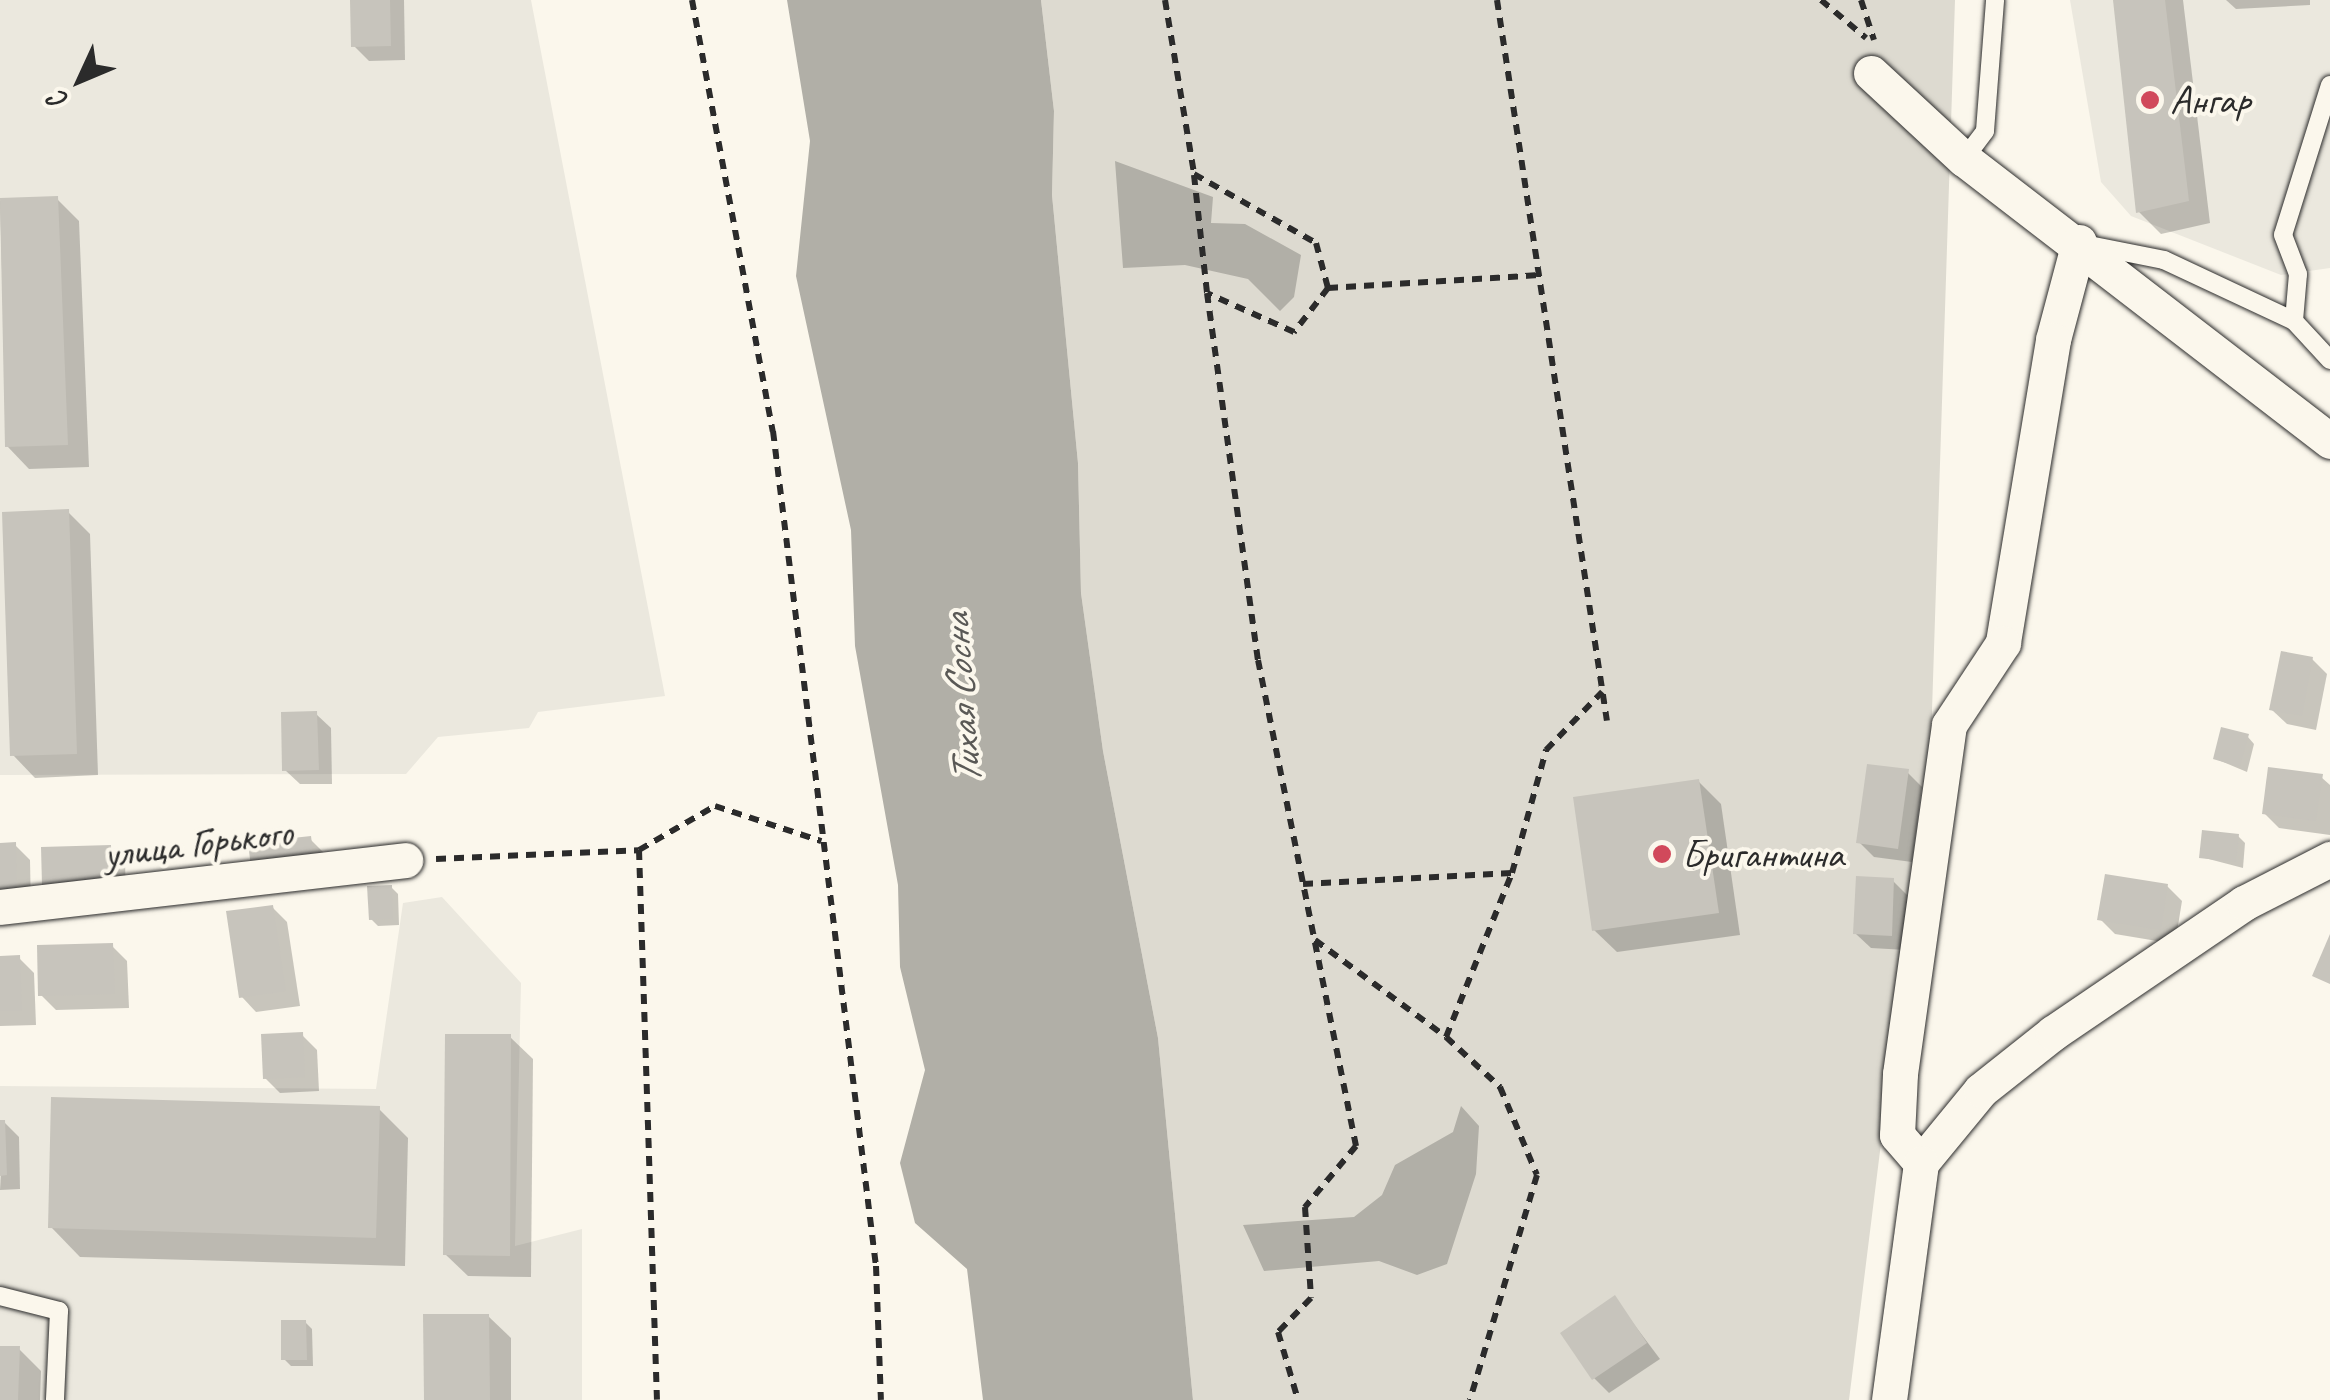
<!DOCTYPE html>
<html>
<head>
<meta charset="utf-8">
<style>
  body { margin:0 }
  #map { position:relative; width:2330px; height:1400px; overflow:hidden; background:#fbf7ec; font-family:Caveat,sans-serif }
  div>[style] { position:absolute }
  [style*='--x'] { left:calc(var(--x)*1px); top:calc(var(--y)*1px); width:calc(var(--w)*1px); rotate:calc(var(--a)*1deg) }
  .built>* { inset:0; background:#ebe8de }
  .green>* { inset:0; background:#dddad0 }
  .water>* { inset:0; background:#b1afa7 }
  .shadow>* { inset:0; background:#0003 }
  .building>* { inset:0; background:#c7c4bc }
  .path>* { height:6px; margin-top:-3px; transform-origin:0; background:repeating-linear-gradient(90deg,#2b2b2b 0 10px,transparent 0 18px) }
  .roads { filter:drop-shadow(0 0 2px #2b2b2b) drop-shadow(0 0 2px #2b2b2b) }
  .service>* { height:18px; margin:-9px; padding:0 9px; transform-origin:9px; border-radius:9px; background:#fbf7ec }
  .minor>* { height:35px; margin:-17.5px; padding:0 17.5px; transform-origin:17.5px; border-radius:17.5px; background:#fbf7ec }
  .dots>* { width:28px; height:28px; translate:-50% -50%; box-sizing:border-box; border:5px solid #fbf7ec; border-radius:50% }
  span { translate:-50% -50%; white-space:nowrap; text-align:center; line-height:1.15; -webkit-text-stroke:8px #fbf7ec; paint-order:stroke }
  .poi-label { font-size:40px; color:#2b2b2b }
  .left { translate:0 -50%; text-align:left }
  .street-label { font-size:40px; color:#2b2b2b }
  .water-label { font-size:42px; color:#5a5956; font-style:italic }
  .north { position:absolute; left:30px; top:30px; width:100px; height:100px; -webkit-text-stroke:8px #fbf7ec; paint-order:stroke; rotate:226deg; font-size:28px; font-weight:700; line-height:40px; text-align:center; color:#2b2b2b }
  .north::after { content:''; display:block; margin:auto; width:35px; height:45px; background:#2b2b2b; clip-path:polygon(50% 0,100% 100%,50% 72%,0 100%) }
</style>
</head>
<body>
<div id="map">
  <div class="built">
    <i style="clip-path:polygon(0 0,531px 0,665px 696px,538px 712px,529px 728px,438px 737px,406px 774px,0 775px)"></i>
    <i style="clip-path:polygon(2070px 0,2330px 0,2330px 268px,2281px 275px,2131px 216px,2101px 182px)"></i>
    <i style="clip-path:polygon(442px 897px,521px 983px,515px 1246px,582px 1229px,582px 1400px,0 1400px,0 1086px,376px 1089px,403px 903px)"></i>
  </div>
  <div class="green">
    <i style="clip-path:polygon(1041px 0,1955px 0,1931px 742px,1849px 1400px,1193px 1400px,1158px 1038px,1103px 751px,1081px 593px,1078px 463px,1052px 195px,1054px 111px)"></i>
  </div>
  <div class="water">
    <i style="clip-path:polygon(787px 0,1041px 0,1054px 111px,1052px 195px,1078px 463px,1081px 593px,1103px 751px,1158px 1038px,1193px 1400px,983px 1400px,967px 1269px,915px 1223px,900px 1163px,925px 1070px,900px 967px,898px 885px,855px 646px,851px 530px,796px 276px,810px 141px)"></i>
    <i style="clip-path:polygon(1115px 161px,1213px 197px,1211px 223px,1245px 224px,1301px 255px,1294px 297px,1280px 311px,1248px 279px,1185px 265px,1123px 268px)"></i>
    <i style="clip-path:polygon(1461px 1106px,1479px 1126px,1476px 1174px,1447px 1264px,1417px 1275px,1379px 1261px,1264px 1271px,1243px 1225px,1354px 1217px,1382px 1195px,1395px 1165px,1453px 1132px)"></i>
  </div>
  <div class="shadow">
    <i style="clip-path:polygon(353px 0,404px 0,405px 60px,369px 61px,354px 46px)"></i>
    <i style="clip-path:polygon(2115px 0,2183px 0,2210px 223px,2161px 234px,2138px 211px)"></i>
    <i style="clip-path:polygon(2226px 0,2310px 0,2310px 5px,2236px 9px)"></i>
    <i style="clip-path:polygon(57px 199px,79px 221px,89px 467px,29px 469px,7px 446px,0 201px)"></i>
    <i style="clip-path:polygon(68px 512px,90px 534px,98px 775px,35px 778px,13px 755px)"></i>
    <i style="clip-path:polygon(2312px 659px,2327px 674px,2316px 730px,2287px 724px,2272px 710px)"></i>
    <i style="clip-path:polygon(316px 714px,331px 728px,332px 784px,300px 784px,285px 770px)"></i>
    <i style="clip-path:polygon(2248px 737px,2254px 744px,2247px 772px,2216px 759px)"></i>
    <i style="clip-path:polygon(1907px 772px,1922px 787px,1912px 862px,1874px 857px,1859px 842px)"></i>
    <i style="clip-path:polygon(2321px 777px,2330px 785px,2330px 835px,2279px 828px,2264px 813px)"></i>
    <i style="clip-path:polygon(1699px 782px,1721px 804px,1740px 935px,1617px 952px,1594px 930px)"></i>
    <i style="clip-path:polygon(2238px 836px,2245px 843px,2243px 868px,2201px 857px)"></i>
    <i style="clip-path:polygon(310px 839px,325px 854px,268px 881px)"></i>
    <i style="clip-path:polygon(0 845px,15px 845px,30px 860px,31px 910px,0 911px)"></i>
    <i style="clip-path:polygon(110px 847px,125px 862px,126px 897px,59px 899px)"></i>
    <i style="clip-path:polygon(1893px 881px,1908px 896px,1906px 950px,1871px 948px,1856px 934px)"></i>
    <i style="clip-path:polygon(2167px 886px,2182px 901px,2175px 944px,2115px 934px,2100px 919px)"></i>
    <i style="clip-path:polygon(391px 887px,398px 894px,399px 925px,378px 926px,371px 919px)"></i>
    <i style="clip-path:polygon(272px 907px,287px 922px,300px 1006px,256px 1012px,242px 997px)"></i>
    <i style="clip-path:polygon(112px 946px,127px 961px,129px 1008px,56px 1010px,41px 995px)"></i>
    <i style="clip-path:polygon(19px 958px,34px 973px,36px 1025px,0 1026px,0 959px)"></i>
    <i style="clip-path:polygon(302px 1035px,317px 1050px,319px 1091px,280px 1093px,265px 1078px)"></i>
    <i style="clip-path:polygon(510px 1037px,533px 1059px,531px 1277px,468px 1276px,445px 1254px)"></i>
    <i style="clip-path:polygon(379px 1109px,408px 1138px,405px 1266px,80px 1257px,51px 1227px)"></i>
    <i style="clip-path:polygon(4px 1122px,19px 1137px,20px 1189px,0 1190px)"></i>
    <i style="clip-path:polygon(1615px 1299px,1660px 1359px,1609px 1393px,1594px 1378px)"></i>
    <i style="clip-path:polygon(488px 1316px,511px 1338px,511px 1400px,427px 1400px)"></i>
    <i style="clip-path:polygon(305px 1322px,312px 1329px,313px 1366px,291px 1366px,284px 1359px)"></i>
    <i style="clip-path:polygon(0 1348px,19px 1349px,41px 1371px,40px 1400px,0 1400px)"></i>
  </div>
  <div class="building">
    <i style="clip-path:polygon(350px 0,390px 0,391px 46px,351px 47px)"></i>
    <i style="clip-path:polygon(2113px 0,2165px 0,2189px 201px,2136px 213px)"></i>
    <i style="clip-path:polygon(58px 196px,68px 445px,5px 447px,0 198px)"></i>
    <i style="clip-path:polygon(69px 509px,77px 754px,10px 756px,2px 512px)"></i>
    <i style="clip-path:polygon(2281px 651px,2313px 657px,2302px 716px,2269px 710px)"></i>
    <i style="clip-path:polygon(317px 711px,319px 770px,282px 771px,281px 712px)"></i>
    <i style="clip-path:polygon(2221px 727px,2249px 734px,2240px 767px,2213px 759px)"></i>
    <i style="clip-path:polygon(1867px 764px,1909px 769px,1898px 849px,1856px 843px)"></i>
    <i style="clip-path:polygon(2268px 767px,2323px 774px,2316px 821px,2262px 814px)"></i>
    <i style="clip-path:polygon(1699px 779px,1719px 913px,1592px 931px,1573px 797px)"></i>
    <i style="clip-path:polygon(2202px 830px,2239px 834px,2236px 862px,2199px 858px)"></i>
    <i style="clip-path:polygon(311px 836px,314px 860px,251px 867px,248px 843px)"></i>
    <i style="clip-path:polygon(16px 842px,17px 896px,0 896px,0 843px)"></i>
    <i style="clip-path:polygon(111px 845px,112px 883px,42px 885px,41px 847px)"></i>
    <i style="clip-path:polygon(2105px 874px,2168px 884px,2161px 930px,2097px 920px)"></i>
    <i style="clip-path:polygon(1856px 876px,1894px 878px,1892px 936px,1853px 934px)"></i>
    <i style="clip-path:polygon(392px 885px,393px 919px,369px 920px,367px 886px)"></i>
    <i style="clip-path:polygon(273px 905px,286px 991px,239px 998px,226px 911px)"></i>
    <i style="clip-path:polygon(2330px 934px,2330px 984px,2312px 976px)"></i>
    <i style="clip-path:polygon(113px 943px,115px 994px,38px 996px,37px 945px)"></i>
    <i style="clip-path:polygon(20px 955px,22px 1011px,0 1011px,0 956px)"></i>
    <i style="clip-path:polygon(303px 1032px,305px 1077px,263px 1079px,261px 1034px)"></i>
    <i style="clip-path:polygon(445px 1034px,511px 1034px,510px 1256px,443px 1255px)"></i>
    <i style="clip-path:polygon(51px 1097px,380px 1106px,376px 1238px,48px 1228px)"></i>
    <i style="clip-path:polygon(0 1120px,5px 1120px,7px 1175px,0 1176px)"></i>
    <i style="clip-path:polygon(1615px 1295px,1647px 1343px,1592px 1380px,1560px 1333px)"></i>
    <i style="clip-path:polygon(423px 1314px,489px 1314px,490px 1400px,424px 1400px)"></i>
    <i style="clip-path:polygon(281px 1320px,306px 1320px,307px 1360px,281px 1360px)"></i>
    <i style="clip-path:polygon(0 1346px,20px 1346px,18px 1400px,0 1400px)"></i>
  </div>
  <div class="path">
    <i style="--x:692;--y:0;--w:439;--a:79.4"></i>
    <i style="--x:773;--y:431;--w:841;--a:82.97"></i>
    <i style="--x:876;--y:1266;--w:134;--a:87.9"></i>
    <i style="--x:1165;--y:0;--w:176;--a:80.5"></i>
    <i style="--x:1194;--y:174;--w:140;--a:29.5"></i>
    <i style="--x:1316;--y:243;--w:47;--a:75.1"></i>
    <i style="--x:1328;--y:288;--w:56;--a:127.7"></i>
    <i style="--x:1294;--y:332;--w:95;--a:-155.9"></i>
    <i style="--x:1207;--y:293;--w:371;--a:82.1"></i>
    <i style="--x:1258;--y:660;--w:496;--a:78.6"></i>
    <i style="--x:1356;--y:1146;--w:80;--a:129.9"></i>
    <i style="--x:1305;--y:1207;--w:91;--a:86.2"></i>
    <i style="--x:1311;--y:1298;--w:47;--a:134.1"></i>
    <i style="--x:1278;--y:1332;--w:71;--a:73.6"></i>
    <i style="--x:1497;--y:0;--w:729;--a:81.33"></i>
    <i style="--x:1821;--y:0;--w:59;--a:40.2"></i>
    <i style="--x:1861;--y:0;--w:42;--a:72"></i>
    <i style="--x:1194;--y:175;--w:119;--a:83.7"></i>
    <i style="--x:1328;--y:288;--w:211;--a:-3.5"></i>
    <i style="--x:639;--y:850;--w:550;--a:88.13"></i>
    <i style="--x:436;--y:859;--w:203;--a:-2.5"></i>
    <i style="--x:639;--y:850;--w:88;--a:-30.1"></i>
    <i style="--x:715;--y:806;--w:112;--a:18.3"></i>
    <i style="--x:1303;--y:884;--w:209;--a:-3"></i>
    <i style="--x:1512;--y:873;--w:128;--a:-74.5"></i>
    <i style="--x:1546;--y:750;--w:81;--a:-46"></i>
    <i style="--x:1315;--y:940;--w:163;--a:36.5"></i>
    <i style="--x:1446;--y:1037;--w:74;--a:42.8"></i>
    <i style="--x:1500;--y:1087;--w:95;--a:67.2"></i>
    <i style="--x:1537;--y:1175;--w:235;--a:106.6"></i>
    <i style="--x:1446;--y:1037;--w:177;--a:-68.1"></i>
  </div>
  <div class="roads">
    <div class="service">
      <i style="--x:2330;--y:85;--w:157;--a:107.4"></i>
      <i style="--x:2283;--y:235;--w:42;--a:69"></i>
      <i style="--x:2298;--y:274;--w:47;--a:94.9"></i>
      <i style="--x:2294;--y:321;--w:53;--a:47.3"></i>
      <i style="--x:1964;--y:159;--w:35;--a:-53"></i>
      <i style="--x:1985;--y:131;--w:131;--a:-85.6"></i>
      <i style="--x:2089;--y:245;--w:76;--a:11.3"></i>
      <i style="--x:2164;--y:260;--w:144;--a:25.1"></i>
      <i style="--x:0;--y:1296;--w:61;--a:14.3"></i>
      <i style="--x:59;--y:1311;--w:89;--a:92.6"></i>
    </div>
    <div class="minor">
      <i style="--x:1871;--y:73;--w:127;--a:42.8"></i>
      <i style="--x:1964;--y:159;--w:462;--a:37.6"></i>
      <i style="--x:2079;--y:242;--w:101;--a:104.9"></i>
      <i style="--x:2053;--y:340;--w:307;--a:99.4"></i>
      <i style="--x:2003;--y:643;--w:98;--a:123.4"></i>
      <i style="--x:1949;--y:725;--w:352;--a:98"></i>
      <i style="--x:1900;--y:1074;--w:61;--a:92.8"></i>
      <i style="--x:1897;--y:1135;--w:37;--a:49"></i>
      <i style="--x:1921;--y:1163;--w:94;--a:-50.6"></i>
      <i style="--x:1981;--y:1090;--w:92;--a:-38.4"></i>
      <i style="--x:2053;--y:1033;--w:231;--a:-34.2"></i>
      <i style="--x:2244;--y:903;--w:97;--a:-27.1"></i>
      <i style="--x:0;--y:907;--w:408;--a:-6.6"></i>
      <i style="--x:1889;--y:1400;--w:239;--a:-82.3"></i>
    </div>
  </div>
  <div class="dots">
    <i style="left:2150px;top:100px;background:#d1495b"></i>
    <i style="left:1662px;top:854px;background:#d1495b"></i>
  </div>
  <div class="poi-label">
    <span class="left" style="left:2170px;top:100px">Ангар</span>
    <span class="left" style="left:1682px;top:854px">Бригантина</span>
  </div>
  <div class="street-label">
    <span style="left:198px;top:843px;rotate:-7deg">улица Горького</span>
  </div>
  <div class="water-label">
    <span style="left:962px;top:700px;rotate:-94deg">Тихая Сосна</span>
  </div>
  <div class="north">С</div>
</div>
</body>
</html>
